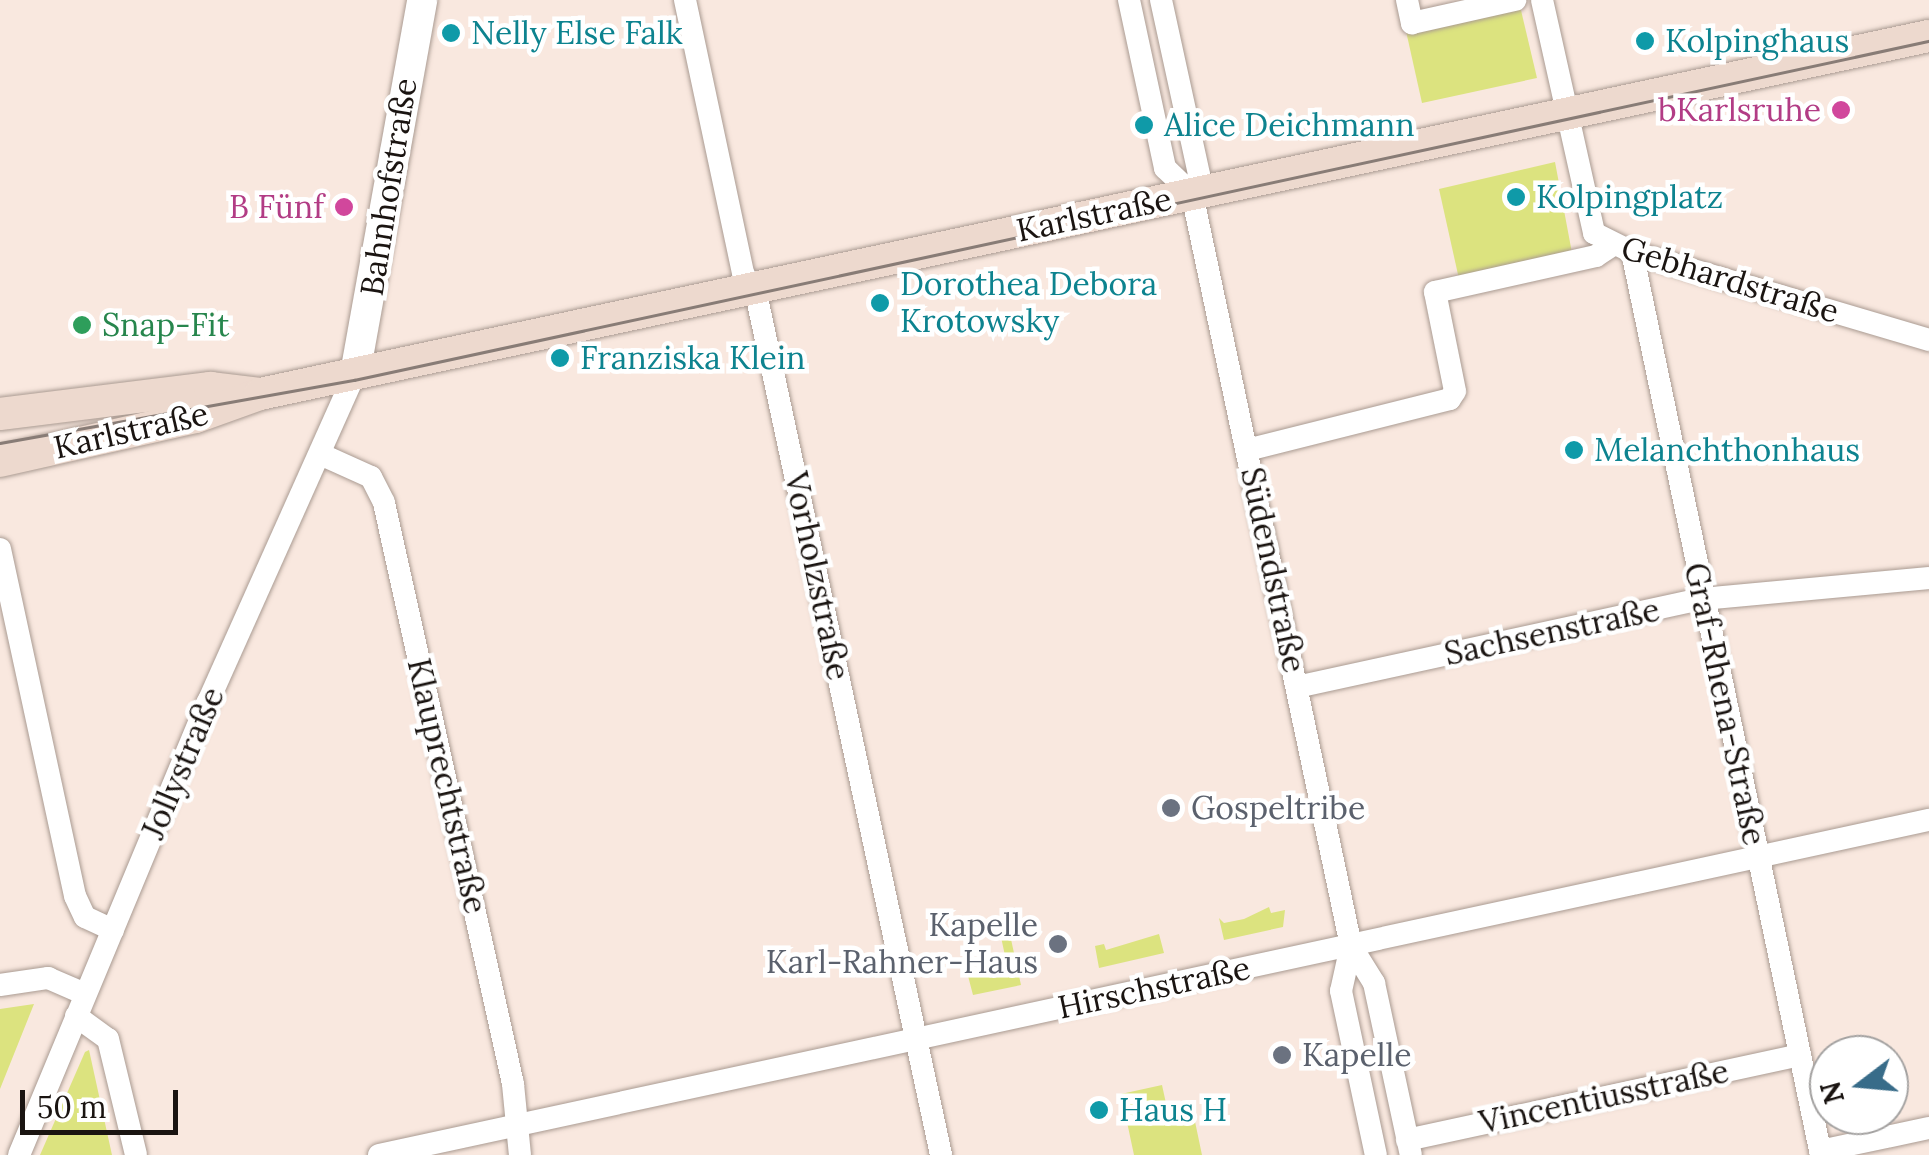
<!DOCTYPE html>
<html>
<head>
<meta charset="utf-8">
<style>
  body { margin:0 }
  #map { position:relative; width:1929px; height:1155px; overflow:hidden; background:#f9e8df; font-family:Lora,serif }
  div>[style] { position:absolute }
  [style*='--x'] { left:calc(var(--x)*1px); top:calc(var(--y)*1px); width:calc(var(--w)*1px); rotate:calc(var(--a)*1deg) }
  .green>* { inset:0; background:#dce37f }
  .roads { filter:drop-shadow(0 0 2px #aa9b92) drop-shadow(0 0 2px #aa9b92) }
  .minor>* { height:22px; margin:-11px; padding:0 11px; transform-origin:11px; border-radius:11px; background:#fff }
  .tertiary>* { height:30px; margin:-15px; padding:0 15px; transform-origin:15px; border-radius:15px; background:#fff }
  .secondary>* { height:32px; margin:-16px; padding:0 16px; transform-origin:16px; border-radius:16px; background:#edd9ce }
  .tram>* { height:2.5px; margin:-1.25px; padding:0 1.25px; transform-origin:1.25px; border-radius:1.25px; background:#887c76 }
  .dots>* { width:28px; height:28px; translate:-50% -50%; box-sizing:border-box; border:5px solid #fff; border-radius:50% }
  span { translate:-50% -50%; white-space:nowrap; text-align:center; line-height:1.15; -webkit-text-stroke:9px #fff; paint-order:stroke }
  .culture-label { font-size:32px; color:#0d838f }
  .left { translate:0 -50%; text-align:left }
  .hotel-label { font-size:32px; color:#b23c85 }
  .right { translate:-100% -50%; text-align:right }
  .street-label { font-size:32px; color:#1a1411 }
  .leisure-label { font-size:32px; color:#27864d }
  .worship-label { font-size:32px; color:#5b616d }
  .north { position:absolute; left:1809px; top:1035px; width:100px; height:100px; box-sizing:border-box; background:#fff; border:2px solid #a3a1a0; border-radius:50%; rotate:254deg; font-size:28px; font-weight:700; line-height:40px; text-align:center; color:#1a1411 }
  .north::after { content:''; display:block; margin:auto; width:35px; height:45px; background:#386c89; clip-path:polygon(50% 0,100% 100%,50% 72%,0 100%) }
  .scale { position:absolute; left:20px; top:1090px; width:158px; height:45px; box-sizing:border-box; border:5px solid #1a1411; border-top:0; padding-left:12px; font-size:30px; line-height:35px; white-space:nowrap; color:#1a1411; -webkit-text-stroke:8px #fff; paint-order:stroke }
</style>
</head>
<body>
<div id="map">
  <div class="green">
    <i style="clip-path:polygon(1520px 6px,1537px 78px,1422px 103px,1406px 31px)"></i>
    <i style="clip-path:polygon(1555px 162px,1572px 253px,1459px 279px,1439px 189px)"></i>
    <i style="clip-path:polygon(1269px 907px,1271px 913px,1285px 910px,1283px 927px,1224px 940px,1219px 918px,1224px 923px,1244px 919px)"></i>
    <i style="clip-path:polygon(1007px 921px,1021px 985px,973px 995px,968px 976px,993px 977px,994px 968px,1007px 965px,998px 923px)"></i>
    <i style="clip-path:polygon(1159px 934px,1164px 953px,1099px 968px,1095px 946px,1104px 944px,1106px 950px)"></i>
    <i style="clip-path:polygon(34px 1004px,0 1089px,0 1009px)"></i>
    <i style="clip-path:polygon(89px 1050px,112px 1155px,40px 1155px,85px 1052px)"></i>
    <i style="clip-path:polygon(1162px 1085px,1169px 1117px,1193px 1112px,1202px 1155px,1134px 1155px,1121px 1094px)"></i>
  </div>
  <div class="roads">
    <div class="minor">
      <i style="--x:685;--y:0;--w:279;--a:78"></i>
      <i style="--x:743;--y:273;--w:29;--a:61"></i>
      <i style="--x:757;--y:298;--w:877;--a:77.88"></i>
      <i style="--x:1129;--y:0;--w:172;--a:77.9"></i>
      <i style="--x:1165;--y:168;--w:37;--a:44"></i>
      <i style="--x:1161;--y:0;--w:179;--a:77.7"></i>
      <i style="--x:1199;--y:175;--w:20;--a:110"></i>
      <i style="--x:1192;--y:194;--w:769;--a:78.06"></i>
      <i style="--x:1351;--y:946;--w:44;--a:58.1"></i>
      <i style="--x:1374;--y:983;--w:176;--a:77.9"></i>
      <i style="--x:1407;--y:0;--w:24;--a:78"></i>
      <i style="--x:1412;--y:23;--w:106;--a:-12.6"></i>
      <i style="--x:1542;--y:0;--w:239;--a:77.4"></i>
      <i style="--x:1594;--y:233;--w:42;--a:26.6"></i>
      <i style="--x:1632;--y:252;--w:310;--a:16.5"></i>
      <i style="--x:1632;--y:252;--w:923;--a:78.18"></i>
      <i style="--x:1247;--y:450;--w:209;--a:-14.1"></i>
      <i style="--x:1450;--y:399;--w:9;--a:-58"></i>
      <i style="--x:1455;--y:391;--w:101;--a:-101.4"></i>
      <i style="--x:1435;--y:292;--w:165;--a:-12.6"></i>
      <i style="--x:1596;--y:256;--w:20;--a:-33"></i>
      <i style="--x:320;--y:454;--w:56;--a:24.3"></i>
      <i style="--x:371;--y:477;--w:29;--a:63"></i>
      <i style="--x:384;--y:503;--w:595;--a:77.48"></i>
      <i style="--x:513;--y:1084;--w:71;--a:84.4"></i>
      <i style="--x:0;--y:549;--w:355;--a:77.8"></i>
      <i style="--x:75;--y:896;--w:23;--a:65"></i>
      <i style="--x:85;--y:917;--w:31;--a:25"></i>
      <i style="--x:1297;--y:687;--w:414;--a:-12.3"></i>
      <i style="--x:1702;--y:599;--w:228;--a:-5.3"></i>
      <i style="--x:1351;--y:946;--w:46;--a:102.5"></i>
      <i style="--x:1341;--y:991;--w:168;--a:78"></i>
      <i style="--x:0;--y:985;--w:49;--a:-8.3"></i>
      <i style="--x:48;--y:978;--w:40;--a:23.4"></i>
      <i style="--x:76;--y:1016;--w:39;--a:36"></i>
      <i style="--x:108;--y:1039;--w:119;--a:76.4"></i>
      <i style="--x:1407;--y:1140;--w:402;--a:-12.2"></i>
      <i style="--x:1820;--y:1151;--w:111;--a:-11.9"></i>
      <i style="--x:19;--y:1155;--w:491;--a:-67.4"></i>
      <i style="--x:208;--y:702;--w:359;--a:-65.9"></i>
      <i style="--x:379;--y:1155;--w:1586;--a:-12.2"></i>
    </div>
    <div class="tertiary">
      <i style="--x:355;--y:374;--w:380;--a:-79.8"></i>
    </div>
    <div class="secondary">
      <i style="--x:0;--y:414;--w:212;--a:-7.1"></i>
      <i style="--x:210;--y:388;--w:50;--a:6.8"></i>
      <i style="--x:0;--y:461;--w:201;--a:-12.7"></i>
      <i style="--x:196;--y:417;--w:68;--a:-19.8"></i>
      <i style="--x:260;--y:394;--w:1707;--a:-12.11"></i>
    </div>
  </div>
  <div class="tram">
    <i style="--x:0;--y:443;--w:360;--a:-10.1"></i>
    <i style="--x:354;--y:380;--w:1611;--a:-12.15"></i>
  </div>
  <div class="dots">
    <i style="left:451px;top:33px;background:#0f9aa8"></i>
    <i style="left:1645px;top:41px;background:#0f9aa8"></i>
    <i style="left:1841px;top:110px;background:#d1479c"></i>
    <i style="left:1144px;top:125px;background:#0f9aa8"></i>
    <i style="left:1516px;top:197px;background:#0f9aa8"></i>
    <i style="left:344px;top:207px;background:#d1479c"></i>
    <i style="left:880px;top:303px;background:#0f9aa8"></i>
    <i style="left:82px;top:325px;background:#2e9e5b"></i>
    <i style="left:560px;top:358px;background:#0f9aa8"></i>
    <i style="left:1574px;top:450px;background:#0f9aa8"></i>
    <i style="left:1171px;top:808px;background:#6b7280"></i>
    <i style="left:1058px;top:944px;background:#6b7280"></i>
    <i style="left:1282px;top:1055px;background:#6b7280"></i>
    <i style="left:1099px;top:1110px;background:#0f9aa8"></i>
  </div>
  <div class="culture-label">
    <span class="left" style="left:471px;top:33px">Nelly Else Falk</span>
    <span class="left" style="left:1665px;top:41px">Kolpinghaus</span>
    <span class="left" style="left:1164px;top:125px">Alice Deichmann</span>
    <span class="left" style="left:1536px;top:197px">Kolpingplatz</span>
    <span class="left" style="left:900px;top:303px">Dorothea Debora<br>Krotowsky</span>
    <span class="left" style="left:580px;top:358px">Franziska Klein</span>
    <span class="left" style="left:1594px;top:450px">Melanchthonhaus</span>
    <span class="left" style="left:1119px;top:1110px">Haus H</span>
  </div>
  <div class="hotel-label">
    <span class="right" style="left:1821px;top:110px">bKarlsruhe</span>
    <span class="right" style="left:324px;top:207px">B Fünf</span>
  </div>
  <div class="street-label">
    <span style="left:389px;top:187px;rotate:-81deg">Bahnhofstraße</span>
    <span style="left:1094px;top:215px;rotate:-12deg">Karlstraße</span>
    <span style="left:1730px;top:280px;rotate:17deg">Gebhardstraße</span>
    <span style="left:131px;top:431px;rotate:-13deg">Karlstraße</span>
    <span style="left:1273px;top:570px;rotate:78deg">Südendstraße</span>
    <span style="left:817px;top:576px;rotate:78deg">Vorholzstraße</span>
    <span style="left:1552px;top:632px;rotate:-12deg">Sachsenstraße</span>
    <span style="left:1725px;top:704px;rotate:78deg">Graf-Rhena-Straße</span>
    <span style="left:183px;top:763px;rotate:-67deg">Jollystraße</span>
    <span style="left:447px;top:786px;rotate:77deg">Klauprechtstraße</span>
    <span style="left:1154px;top:988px;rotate:-12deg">Hirschstraße</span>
    <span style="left:1604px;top:1097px;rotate:-12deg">Vincentiusstraße</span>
  </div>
  <div class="leisure-label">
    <span class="left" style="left:102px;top:325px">Snap-Fit</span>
  </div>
  <div class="worship-label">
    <span class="left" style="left:1191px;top:808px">Gospeltribe</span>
    <span class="right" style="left:1038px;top:944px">Kapelle<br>Karl-Rahner-Haus</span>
    <span class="left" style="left:1302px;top:1055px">Kapelle</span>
  </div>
  <div class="north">N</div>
  <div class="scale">50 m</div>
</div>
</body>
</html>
